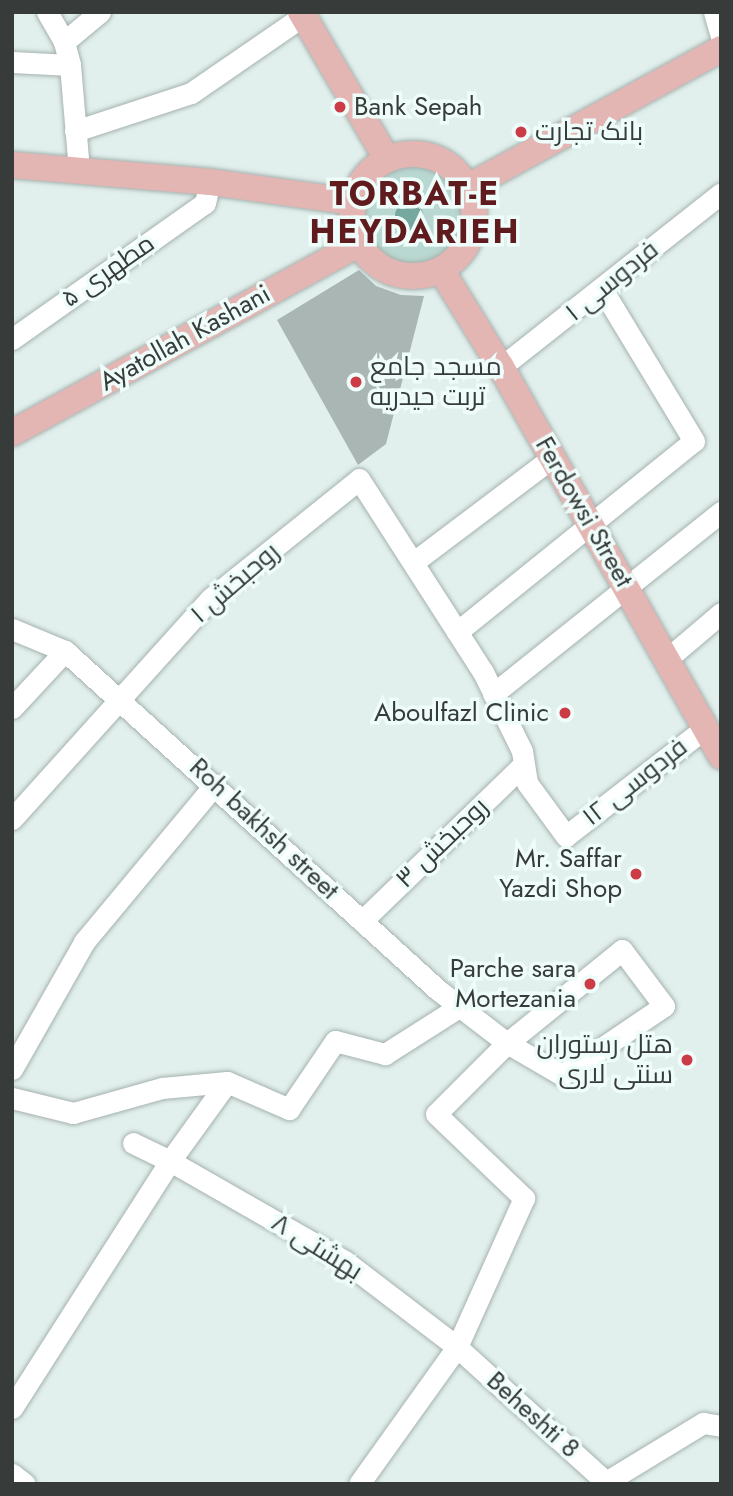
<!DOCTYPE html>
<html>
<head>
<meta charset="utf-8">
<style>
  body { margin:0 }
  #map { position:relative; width:733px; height:1496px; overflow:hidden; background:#e2f0ed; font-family:Jost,Cairo,sans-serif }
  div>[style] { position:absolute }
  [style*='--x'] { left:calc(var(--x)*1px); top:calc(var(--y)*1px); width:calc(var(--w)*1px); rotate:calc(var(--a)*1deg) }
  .green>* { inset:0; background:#b9d8d1 }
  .round { border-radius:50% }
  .water>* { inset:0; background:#77a89f }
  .building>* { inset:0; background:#a9b6b3 }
  .roads { filter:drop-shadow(0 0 2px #a5b2af) drop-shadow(0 0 2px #a5b2af) }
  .minor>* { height:21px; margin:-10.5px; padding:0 10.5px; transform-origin:10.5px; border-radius:10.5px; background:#fff }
  .major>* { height:26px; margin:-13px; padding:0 13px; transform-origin:13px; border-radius:13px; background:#e3b5b3 }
  .major>.ring { margin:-13px; padding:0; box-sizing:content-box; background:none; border:26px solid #e3b5b3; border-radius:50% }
  .dots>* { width:19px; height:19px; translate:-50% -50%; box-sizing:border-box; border:4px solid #effdfa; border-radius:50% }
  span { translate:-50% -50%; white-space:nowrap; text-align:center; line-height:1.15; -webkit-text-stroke:7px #effdfa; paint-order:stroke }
  .poi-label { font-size:26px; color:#373c3b }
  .left { translate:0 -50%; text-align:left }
  .right { translate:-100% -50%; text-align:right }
  .street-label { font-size:26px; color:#373c3b }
  .district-label { font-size:33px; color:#601b1e; font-weight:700; letter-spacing:2px }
  .frame { position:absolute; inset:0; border:14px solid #373c3b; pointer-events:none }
</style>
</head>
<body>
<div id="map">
  <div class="green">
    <i class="round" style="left:358px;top:162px;width:110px;height:110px"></i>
  </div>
  <div class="water">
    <i class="round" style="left:395px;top:202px;width:28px;height:28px"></i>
  </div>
  <div class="building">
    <i style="clip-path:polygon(359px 270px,376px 286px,401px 295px,424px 296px,386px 444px,358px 465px,277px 320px)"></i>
  </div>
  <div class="roads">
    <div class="minor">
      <i style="--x:47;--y:12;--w:34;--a:60"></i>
      <i style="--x:64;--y:42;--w:24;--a:75"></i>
      <i style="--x:70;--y:65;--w:105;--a:85.1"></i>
      <i style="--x:714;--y:12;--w:26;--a:74"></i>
      <i style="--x:64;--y:42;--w:47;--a:-39.8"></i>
      <i style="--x:12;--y:62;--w:58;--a:3"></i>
      <i style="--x:75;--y:131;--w:122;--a:-18.1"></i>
      <i style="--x:191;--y:93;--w:136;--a:-34.5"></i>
      <i style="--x:12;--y:339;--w:236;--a:-35.2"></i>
      <i style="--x:205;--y:203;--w:22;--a:-77"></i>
      <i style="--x:501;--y:367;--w:280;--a:-38.3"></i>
      <i style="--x:415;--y:561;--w:173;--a:-37"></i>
      <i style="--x:12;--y:629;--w:57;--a:22.5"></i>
      <i style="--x:65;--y:651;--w:504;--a:42.27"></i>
      <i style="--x:438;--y:990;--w:87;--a:37.5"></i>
      <i style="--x:507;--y:1043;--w:64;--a:30.2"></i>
      <i style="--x:562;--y:1075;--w:123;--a:-34.1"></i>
      <i style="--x:664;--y:1006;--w:70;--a:-126.9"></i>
      <i style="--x:622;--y:950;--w:148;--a:141"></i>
      <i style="--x:507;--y:1043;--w:100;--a:135"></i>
      <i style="--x:436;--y:1114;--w:122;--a:43.7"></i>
      <i style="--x:524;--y:1198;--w:163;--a:114.2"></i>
      <i style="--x:457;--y:1347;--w:168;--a:125.6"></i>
      <i style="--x:457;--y:632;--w:304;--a:-38.9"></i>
      <i style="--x:694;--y:441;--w:178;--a:-121.2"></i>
      <i style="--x:667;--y:659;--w:71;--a:-40.4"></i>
      <i style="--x:493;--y:694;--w:292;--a:-38.6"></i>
      <i style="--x:12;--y:708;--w:78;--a:-47.1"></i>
      <i style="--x:12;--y:819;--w:296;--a:-48"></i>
      <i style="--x:210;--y:599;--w:191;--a:-38.8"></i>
      <i style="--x:359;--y:479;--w:229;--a:57.3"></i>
      <i style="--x:483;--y:672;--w:88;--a:63.7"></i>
      <i style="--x:522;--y:751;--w:32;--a:81"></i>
      <i style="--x:527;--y:783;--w:66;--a:53.7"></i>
      <i style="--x:566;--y:836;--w:176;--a:-37.8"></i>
      <i style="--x:362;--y:921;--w:224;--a:-44.1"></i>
      <i style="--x:12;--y:1069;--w:146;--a:-60.4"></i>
      <i style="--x:84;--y:942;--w:205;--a:-50.3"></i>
      <i style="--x:227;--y:1082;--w:97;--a:125.8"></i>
      <i style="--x:170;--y:1161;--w:203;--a:29.8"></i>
      <i style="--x:346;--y:1262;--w:140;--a:37.4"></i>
      <i style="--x:457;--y:1347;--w:204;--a:42.2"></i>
      <i style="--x:12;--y:1098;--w:63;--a:13.8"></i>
      <i style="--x:73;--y:1113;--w:92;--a:-15.7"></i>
      <i style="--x:162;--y:1088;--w:65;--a:-5.3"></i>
      <i style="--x:227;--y:1082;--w:68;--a:23.5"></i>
      <i style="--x:289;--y:1109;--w:82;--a:-55.9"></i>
      <i style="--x:335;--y:1041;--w:52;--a:14.6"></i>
      <i style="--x:385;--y:1054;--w:88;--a:-32.4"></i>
      <i style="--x:12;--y:1408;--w:293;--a:-57.4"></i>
      <i style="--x:170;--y:1161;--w:41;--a:-154.1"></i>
      <i style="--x:12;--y:1474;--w:16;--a:38"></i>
      <i style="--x:606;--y:1482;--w:114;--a:-31.3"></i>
      <i style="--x:703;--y:1423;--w:18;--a:9"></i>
    </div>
    <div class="major">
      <i style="--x:301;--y:12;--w:170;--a:59.7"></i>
      <i class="ring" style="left:352px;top:154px;width:96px;height:96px"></i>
      <i style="--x:12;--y:165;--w:199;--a:4.9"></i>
      <i style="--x:210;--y:182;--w:143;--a:8"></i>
      <i style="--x:468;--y:187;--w:288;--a:-28.6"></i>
      <i style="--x:441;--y:270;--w:114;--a:58.3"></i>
      <i style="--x:501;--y:367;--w:447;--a:60.5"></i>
      <i style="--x:12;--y:433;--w:394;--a:-28.6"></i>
    </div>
  </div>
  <div class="dots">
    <i style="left:340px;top:107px;background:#cc3c46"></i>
    <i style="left:521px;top:132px;background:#cc3c46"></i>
    <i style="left:356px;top:382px;background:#cc3c46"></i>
    <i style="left:565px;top:713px;background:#cc3c46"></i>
    <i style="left:636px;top:874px;background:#cc3c46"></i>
    <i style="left:590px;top:984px;background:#cc3c46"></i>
    <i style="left:687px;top:1060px;background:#cc3c46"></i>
  </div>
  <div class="poi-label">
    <span class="left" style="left:354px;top:107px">Bank Sepah</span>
    <span class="left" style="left:535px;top:132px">بانک تجارت</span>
    <span class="left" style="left:370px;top:382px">مسجد جامع<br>تربت حیدریه</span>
    <span class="right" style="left:549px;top:713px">Aboulfazl Clinic</span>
    <span class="right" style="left:622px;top:874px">Mr. Saffar<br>Yazdi Shop</span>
    <span class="right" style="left:576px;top:984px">Parche sara<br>Mortezania</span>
    <span class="right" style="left:673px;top:1060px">هتل رستوران<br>سنتی لاری</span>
  </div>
  <div class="street-label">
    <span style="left:108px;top:271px;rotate:-35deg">مطهری ۵</span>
    <span style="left:612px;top:281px;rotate:-39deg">فردوسی ۱</span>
    <span style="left:185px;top:338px;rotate:-29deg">Ayatollah Kashani</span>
    <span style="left:584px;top:512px;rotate:60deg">Ferdowsi Street</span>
    <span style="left:235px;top:583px;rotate:-41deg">روحبخش ۱</span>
    <span style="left:635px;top:782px;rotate:-38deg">فردوسی ۱۲</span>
    <span style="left:264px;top:829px;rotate:43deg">Roh bakhsh street</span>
    <span style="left:442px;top:843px;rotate:-44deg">روحبخش ۳</span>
    <span style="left:317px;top:1247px;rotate:32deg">بهشتی ۸</span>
    <span style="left:533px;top:1415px;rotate:42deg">Beheshti 8</span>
  </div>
  <div class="district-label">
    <span style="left:415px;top:213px">TORBAT-E<br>HEYDARIEH</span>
  </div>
  <div class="frame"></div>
</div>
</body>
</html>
